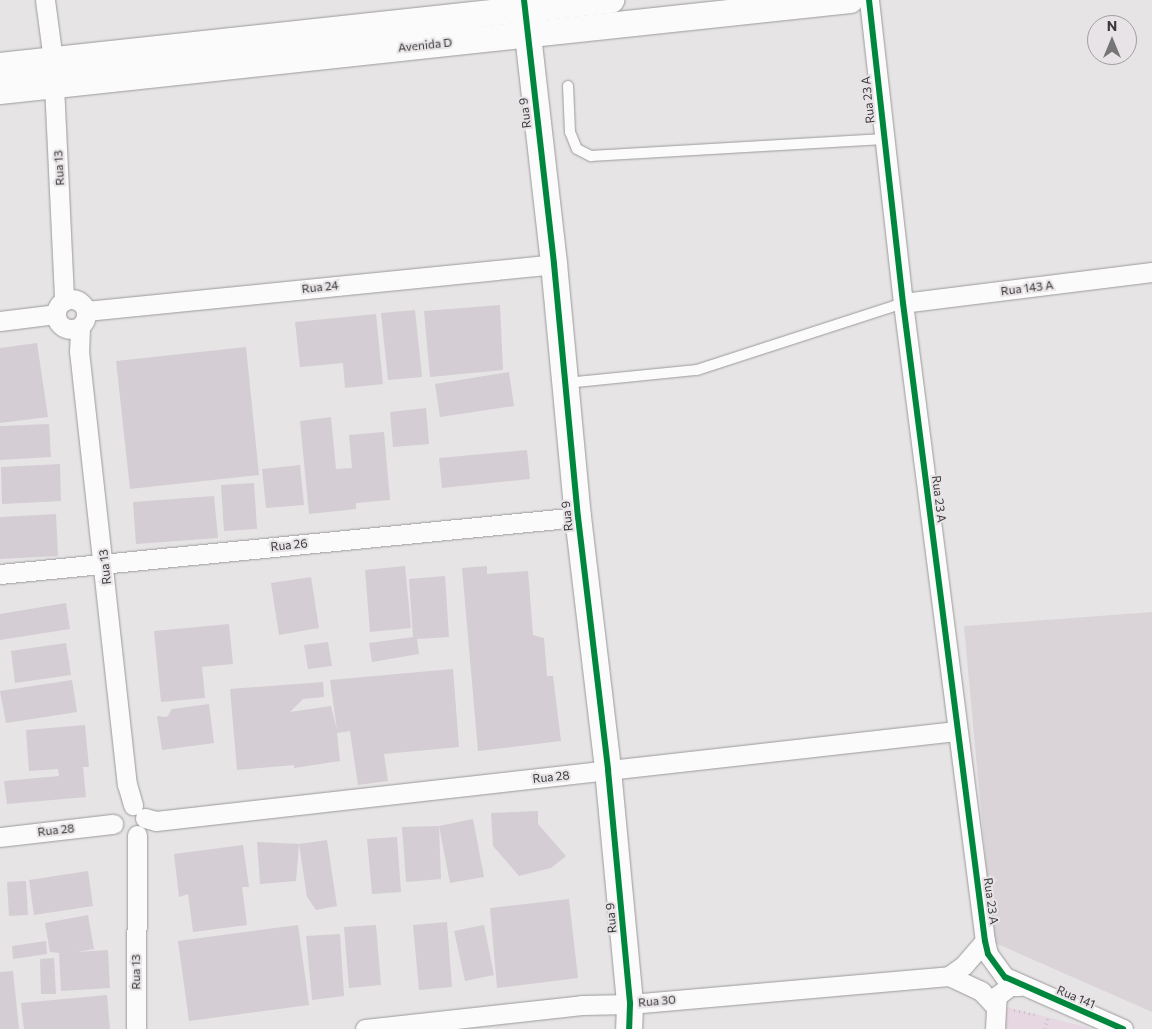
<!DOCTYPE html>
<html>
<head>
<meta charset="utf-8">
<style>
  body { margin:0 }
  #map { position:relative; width:1152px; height:1029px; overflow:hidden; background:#e6e4e5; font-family:Commissioner,sans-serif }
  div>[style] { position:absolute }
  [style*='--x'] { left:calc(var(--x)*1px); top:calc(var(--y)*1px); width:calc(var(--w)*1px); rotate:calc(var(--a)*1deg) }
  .built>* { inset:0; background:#dad4d9 }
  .green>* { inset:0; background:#e6d7e3 }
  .building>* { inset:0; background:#d4cdd3 }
  .path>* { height:3px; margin-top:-1.5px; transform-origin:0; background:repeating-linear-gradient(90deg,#c4c3c4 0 1px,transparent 0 5px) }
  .roads { filter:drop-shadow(0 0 1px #9c9a9b) drop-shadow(0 0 1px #9c9a9b) }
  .lane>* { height:10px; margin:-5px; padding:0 5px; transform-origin:5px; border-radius:5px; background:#fbfbfb }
  .street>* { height:19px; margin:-9.5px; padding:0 9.5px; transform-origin:9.5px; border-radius:9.5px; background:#fbfbfb }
  .street>.ring { margin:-9.5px; padding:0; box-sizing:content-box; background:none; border:19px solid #fbfbfb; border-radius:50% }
  .secondary>* { height:26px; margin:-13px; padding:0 13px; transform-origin:13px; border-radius:13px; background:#fbfbfb }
  .cycleway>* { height:6px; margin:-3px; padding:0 3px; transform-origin:3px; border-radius:3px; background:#00873e }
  span { translate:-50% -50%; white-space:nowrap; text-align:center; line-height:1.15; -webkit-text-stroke:4px #e7e3e6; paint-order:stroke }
  .street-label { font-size:12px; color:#3b3a3b }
  .north { position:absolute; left:1087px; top:15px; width:50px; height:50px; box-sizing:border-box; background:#e7e3e6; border:1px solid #a29fa2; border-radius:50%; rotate:0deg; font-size:14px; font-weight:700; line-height:20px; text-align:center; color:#3b3a3b }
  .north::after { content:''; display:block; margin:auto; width:18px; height:22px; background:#777676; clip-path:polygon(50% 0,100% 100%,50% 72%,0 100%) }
</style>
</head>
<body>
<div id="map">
  <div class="built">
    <i style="clip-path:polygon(1152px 612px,1152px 1012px,993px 942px,964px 626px)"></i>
  </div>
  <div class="green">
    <i style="clip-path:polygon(999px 1005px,1094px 1029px,1002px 1029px)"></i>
  </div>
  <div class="building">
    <i style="clip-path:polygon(500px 305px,503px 370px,430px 377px,424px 311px)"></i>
    <i style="clip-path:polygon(415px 310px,422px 377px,388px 380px,381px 313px)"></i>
    <i style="clip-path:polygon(376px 314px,383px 384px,345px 388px,343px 363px,300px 367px,295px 322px)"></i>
    <i style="clip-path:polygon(37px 343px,48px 417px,0 423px,0 348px)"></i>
    <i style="clip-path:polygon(246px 347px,259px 475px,130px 489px,116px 361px)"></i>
    <i style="clip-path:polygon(509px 372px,514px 406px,440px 417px,435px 384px)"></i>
    <i style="clip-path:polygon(426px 408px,429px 444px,393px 447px,390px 412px)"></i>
    <i style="clip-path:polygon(331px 417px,336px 469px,352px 468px,349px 435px,384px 432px,390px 500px,356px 503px,356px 509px,309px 514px,300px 421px)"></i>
    <i style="clip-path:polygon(49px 424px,51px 457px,0 460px,0 426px)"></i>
    <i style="clip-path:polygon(527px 450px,530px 479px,442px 488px,439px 458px)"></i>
    <i style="clip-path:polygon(60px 464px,61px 501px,2px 504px,1px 467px)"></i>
    <i style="clip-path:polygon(300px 465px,304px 505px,266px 508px,262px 469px)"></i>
    <i style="clip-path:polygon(254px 483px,257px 529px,224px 531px,221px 485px)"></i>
    <i style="clip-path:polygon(214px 496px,218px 538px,136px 544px,133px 502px)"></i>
    <i style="clip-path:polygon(56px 514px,58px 556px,0 559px,0 517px)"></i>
    <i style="clip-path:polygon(405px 566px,411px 628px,370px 632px,365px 570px)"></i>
    <i style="clip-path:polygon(487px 566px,487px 574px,528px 571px,533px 635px,544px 638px,547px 676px,553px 676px,561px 741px,478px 751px,462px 568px)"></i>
    <i style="clip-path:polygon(445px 576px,449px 637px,417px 639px,419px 654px,372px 662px,369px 643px,413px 637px,409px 579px)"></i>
    <i style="clip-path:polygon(311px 577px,319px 628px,279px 635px,271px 583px)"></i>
    <i style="clip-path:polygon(66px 603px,70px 629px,0 640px,0 614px)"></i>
    <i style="clip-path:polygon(229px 624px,233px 664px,202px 667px,205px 698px,161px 702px,154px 631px)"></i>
    <i style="clip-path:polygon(328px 642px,332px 666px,308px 669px,304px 645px)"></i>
    <i style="clip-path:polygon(66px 643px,71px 675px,15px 683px,11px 651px)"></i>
    <i style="clip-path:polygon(453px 669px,459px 747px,384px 754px,388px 781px,358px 785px,350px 731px,337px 733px,340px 761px,294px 768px,294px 765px,237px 770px,230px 689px,323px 682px,324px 697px,303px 699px,290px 712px,331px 706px,337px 730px,330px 680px)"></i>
    <i style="clip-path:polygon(72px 680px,77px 712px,6px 723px,0 691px)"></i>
    <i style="clip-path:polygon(209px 704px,214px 743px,162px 750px,157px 716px,167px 717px,172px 709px)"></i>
    <i style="clip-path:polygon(85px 725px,89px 767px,83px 767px,86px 797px,7px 804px,4px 781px,59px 776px,58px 769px,29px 771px,26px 730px)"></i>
    <i style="clip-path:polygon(538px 811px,538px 824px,566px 856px,551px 868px,519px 876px,493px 846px,491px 813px)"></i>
    <i style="clip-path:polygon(473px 819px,484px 877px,450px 883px,439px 826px)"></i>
    <i style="clip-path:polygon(439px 826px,441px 879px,406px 882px,402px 827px)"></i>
    <i style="clip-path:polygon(397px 837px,401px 892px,372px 894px,367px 839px)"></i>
    <i style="clip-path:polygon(327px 840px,337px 906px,316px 910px,307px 897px,299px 844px)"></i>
    <i style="clip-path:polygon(257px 842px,299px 844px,296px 881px,260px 884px)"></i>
    <i style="clip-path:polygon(243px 845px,249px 887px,242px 887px,247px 925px,193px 932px,188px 894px,179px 897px,174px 854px)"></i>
    <i style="clip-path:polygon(88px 871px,93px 906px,34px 915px,29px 880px)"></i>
    <i style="clip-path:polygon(26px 881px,28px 915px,9px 916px,7px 882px)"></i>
    <i style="clip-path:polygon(569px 899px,578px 978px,497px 988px,490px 908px)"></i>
    <i style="clip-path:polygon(88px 915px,94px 949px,77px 952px,108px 950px,110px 988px,61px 991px,59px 953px,50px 952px,45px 923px)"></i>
    <i style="clip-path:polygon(447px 922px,452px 987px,419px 990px,413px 925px)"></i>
    <i style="clip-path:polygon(298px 925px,309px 1005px,189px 1021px,178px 941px)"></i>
    <i style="clip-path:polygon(376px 925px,381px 985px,349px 988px,344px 927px)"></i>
    <i style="clip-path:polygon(484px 925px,494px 975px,465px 981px,454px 931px)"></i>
    <i style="clip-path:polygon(340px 934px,344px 996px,312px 1000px,306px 936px)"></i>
    <i style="clip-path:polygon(46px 941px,47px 954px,13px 959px,12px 946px)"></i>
    <i style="clip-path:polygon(54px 958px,56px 994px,41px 994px,40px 959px)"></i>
    <i style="clip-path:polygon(13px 971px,19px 1029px,0 1029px,0 972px)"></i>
    <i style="clip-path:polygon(107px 995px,110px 1029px,24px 1029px,21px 1003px)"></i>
  </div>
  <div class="path">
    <i style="--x:1014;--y:1010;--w:24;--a:12"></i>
    <i style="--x:1045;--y:1029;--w:12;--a:-76"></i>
  </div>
  <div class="roads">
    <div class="lane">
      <i style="--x:568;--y:86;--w:46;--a:87.5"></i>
      <i style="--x:570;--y:132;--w:18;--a:68"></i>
      <i style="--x:577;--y:149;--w:16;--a:27"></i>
      <i style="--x:591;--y:156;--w:293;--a:-3.3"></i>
      <i style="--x:566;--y:383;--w:132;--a:-5.7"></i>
      <i style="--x:697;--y:370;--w:217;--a:-18"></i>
    </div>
    <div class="street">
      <i style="--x:45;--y:0;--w:61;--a:82.4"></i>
      <i style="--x:869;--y:0;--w:305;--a:83.6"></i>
      <i style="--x:903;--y:303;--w:643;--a:82.68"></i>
      <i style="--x:985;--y:941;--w:13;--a:77"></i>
      <i style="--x:988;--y:954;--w:29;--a:54"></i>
      <i style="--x:1005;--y:977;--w:129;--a:23.8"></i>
      <i style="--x:54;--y:85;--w:216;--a:87.3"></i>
      <i class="ring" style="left:56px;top:299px;width:11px;height:11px"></i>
      <i style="--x:903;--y:303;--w:251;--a:-7.1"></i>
      <i style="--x:86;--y:311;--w:470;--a:-5.7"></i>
      <i style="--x:0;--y:321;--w:56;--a:-7.1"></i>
      <i style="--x:80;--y:327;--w:24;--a:92"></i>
      <i style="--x:79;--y:351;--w:436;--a:83.7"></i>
      <i style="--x:127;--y:784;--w:22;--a:74"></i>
      <i style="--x:0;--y:574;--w:581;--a:-5.63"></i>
      <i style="--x:145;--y:818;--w:11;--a:15"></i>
      <i style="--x:156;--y:821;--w:805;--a:-6.42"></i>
      <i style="--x:0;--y:837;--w:114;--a:-6.6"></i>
      <i style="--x:949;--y:976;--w:19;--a:-36"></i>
      <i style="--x:964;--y:965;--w:32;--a:-49"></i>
      <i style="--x:136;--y:1029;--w:194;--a:-89.7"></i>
      <i style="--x:365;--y:1029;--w:218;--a:-6.3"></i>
      <i style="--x:582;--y:1005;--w:48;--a:-1.2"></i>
      <i style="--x:630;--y:1004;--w:320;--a:-5"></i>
      <i style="--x:949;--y:976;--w:35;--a:25"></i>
      <i style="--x:981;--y:991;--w:21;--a:47"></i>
      <i style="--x:995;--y:1029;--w:33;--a:-87"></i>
      <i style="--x:997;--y:996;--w:16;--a:-38"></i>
      <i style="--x:1010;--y:986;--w:10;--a:0"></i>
    </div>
    <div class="secondary">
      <i style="--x:524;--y:0;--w:266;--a:83.5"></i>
      <i style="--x:554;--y:264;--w:254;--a:84.6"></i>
      <i style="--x:578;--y:517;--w:255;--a:83.2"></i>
      <i style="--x:608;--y:770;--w:235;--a:84.6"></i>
      <i style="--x:630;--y:1004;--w:25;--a:92"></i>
      <i style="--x:0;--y:66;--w:615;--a:-6.17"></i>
      <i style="--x:0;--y:91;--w:855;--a:-6.11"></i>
    </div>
  </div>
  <div class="cycleway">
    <i style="--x:524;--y:0;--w:266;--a:83.5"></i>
    <i style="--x:554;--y:264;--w:254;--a:84.6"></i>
    <i style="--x:578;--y:517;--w:255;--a:83.2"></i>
    <i style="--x:608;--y:770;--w:235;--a:84.6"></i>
    <i style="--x:630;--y:1004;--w:25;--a:92"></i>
    <i style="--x:869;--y:0;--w:305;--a:83.6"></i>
    <i style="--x:903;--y:303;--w:643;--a:82.68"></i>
    <i style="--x:985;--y:941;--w:13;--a:77"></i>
    <i style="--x:988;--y:954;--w:29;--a:54"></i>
    <i style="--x:1005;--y:977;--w:129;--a:23.8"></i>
  </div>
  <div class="street-label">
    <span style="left:425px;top:45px;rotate:-6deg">Avenida D</span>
    <span style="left:868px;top:100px;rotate:-96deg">Rua 23 A</span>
    <span style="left:525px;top:113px;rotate:-97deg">Rua 9</span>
    <span style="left:59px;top:168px;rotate:-93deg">Rua 13</span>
    <span style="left:320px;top:287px;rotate:-6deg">Rua 24</span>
    <span style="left:1027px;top:288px;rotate:-7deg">Rua 143 A</span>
    <span style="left:939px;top:499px;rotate:83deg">Rua 23 A</span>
    <span style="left:567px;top:516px;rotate:-96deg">Rua 9</span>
    <span style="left:289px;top:545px;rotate:-6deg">Rua 26</span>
    <span style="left:105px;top:567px;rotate:-96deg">Rua 13</span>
    <span style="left:551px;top:777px;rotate:-6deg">Rua 28</span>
    <span style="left:56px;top:830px;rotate:-6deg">Rua 28</span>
    <span style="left:991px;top:901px;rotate:82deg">Rua 23 A</span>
    <span style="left:611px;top:918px;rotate:-95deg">Rua 9</span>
    <span style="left:136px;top:972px;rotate:-90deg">Rua 13</span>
    <span style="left:1076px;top:997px;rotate:23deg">Rua 141</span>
    <span style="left:657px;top:1001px;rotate:-5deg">Rua 30</span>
  </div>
  <div class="north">N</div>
</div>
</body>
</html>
